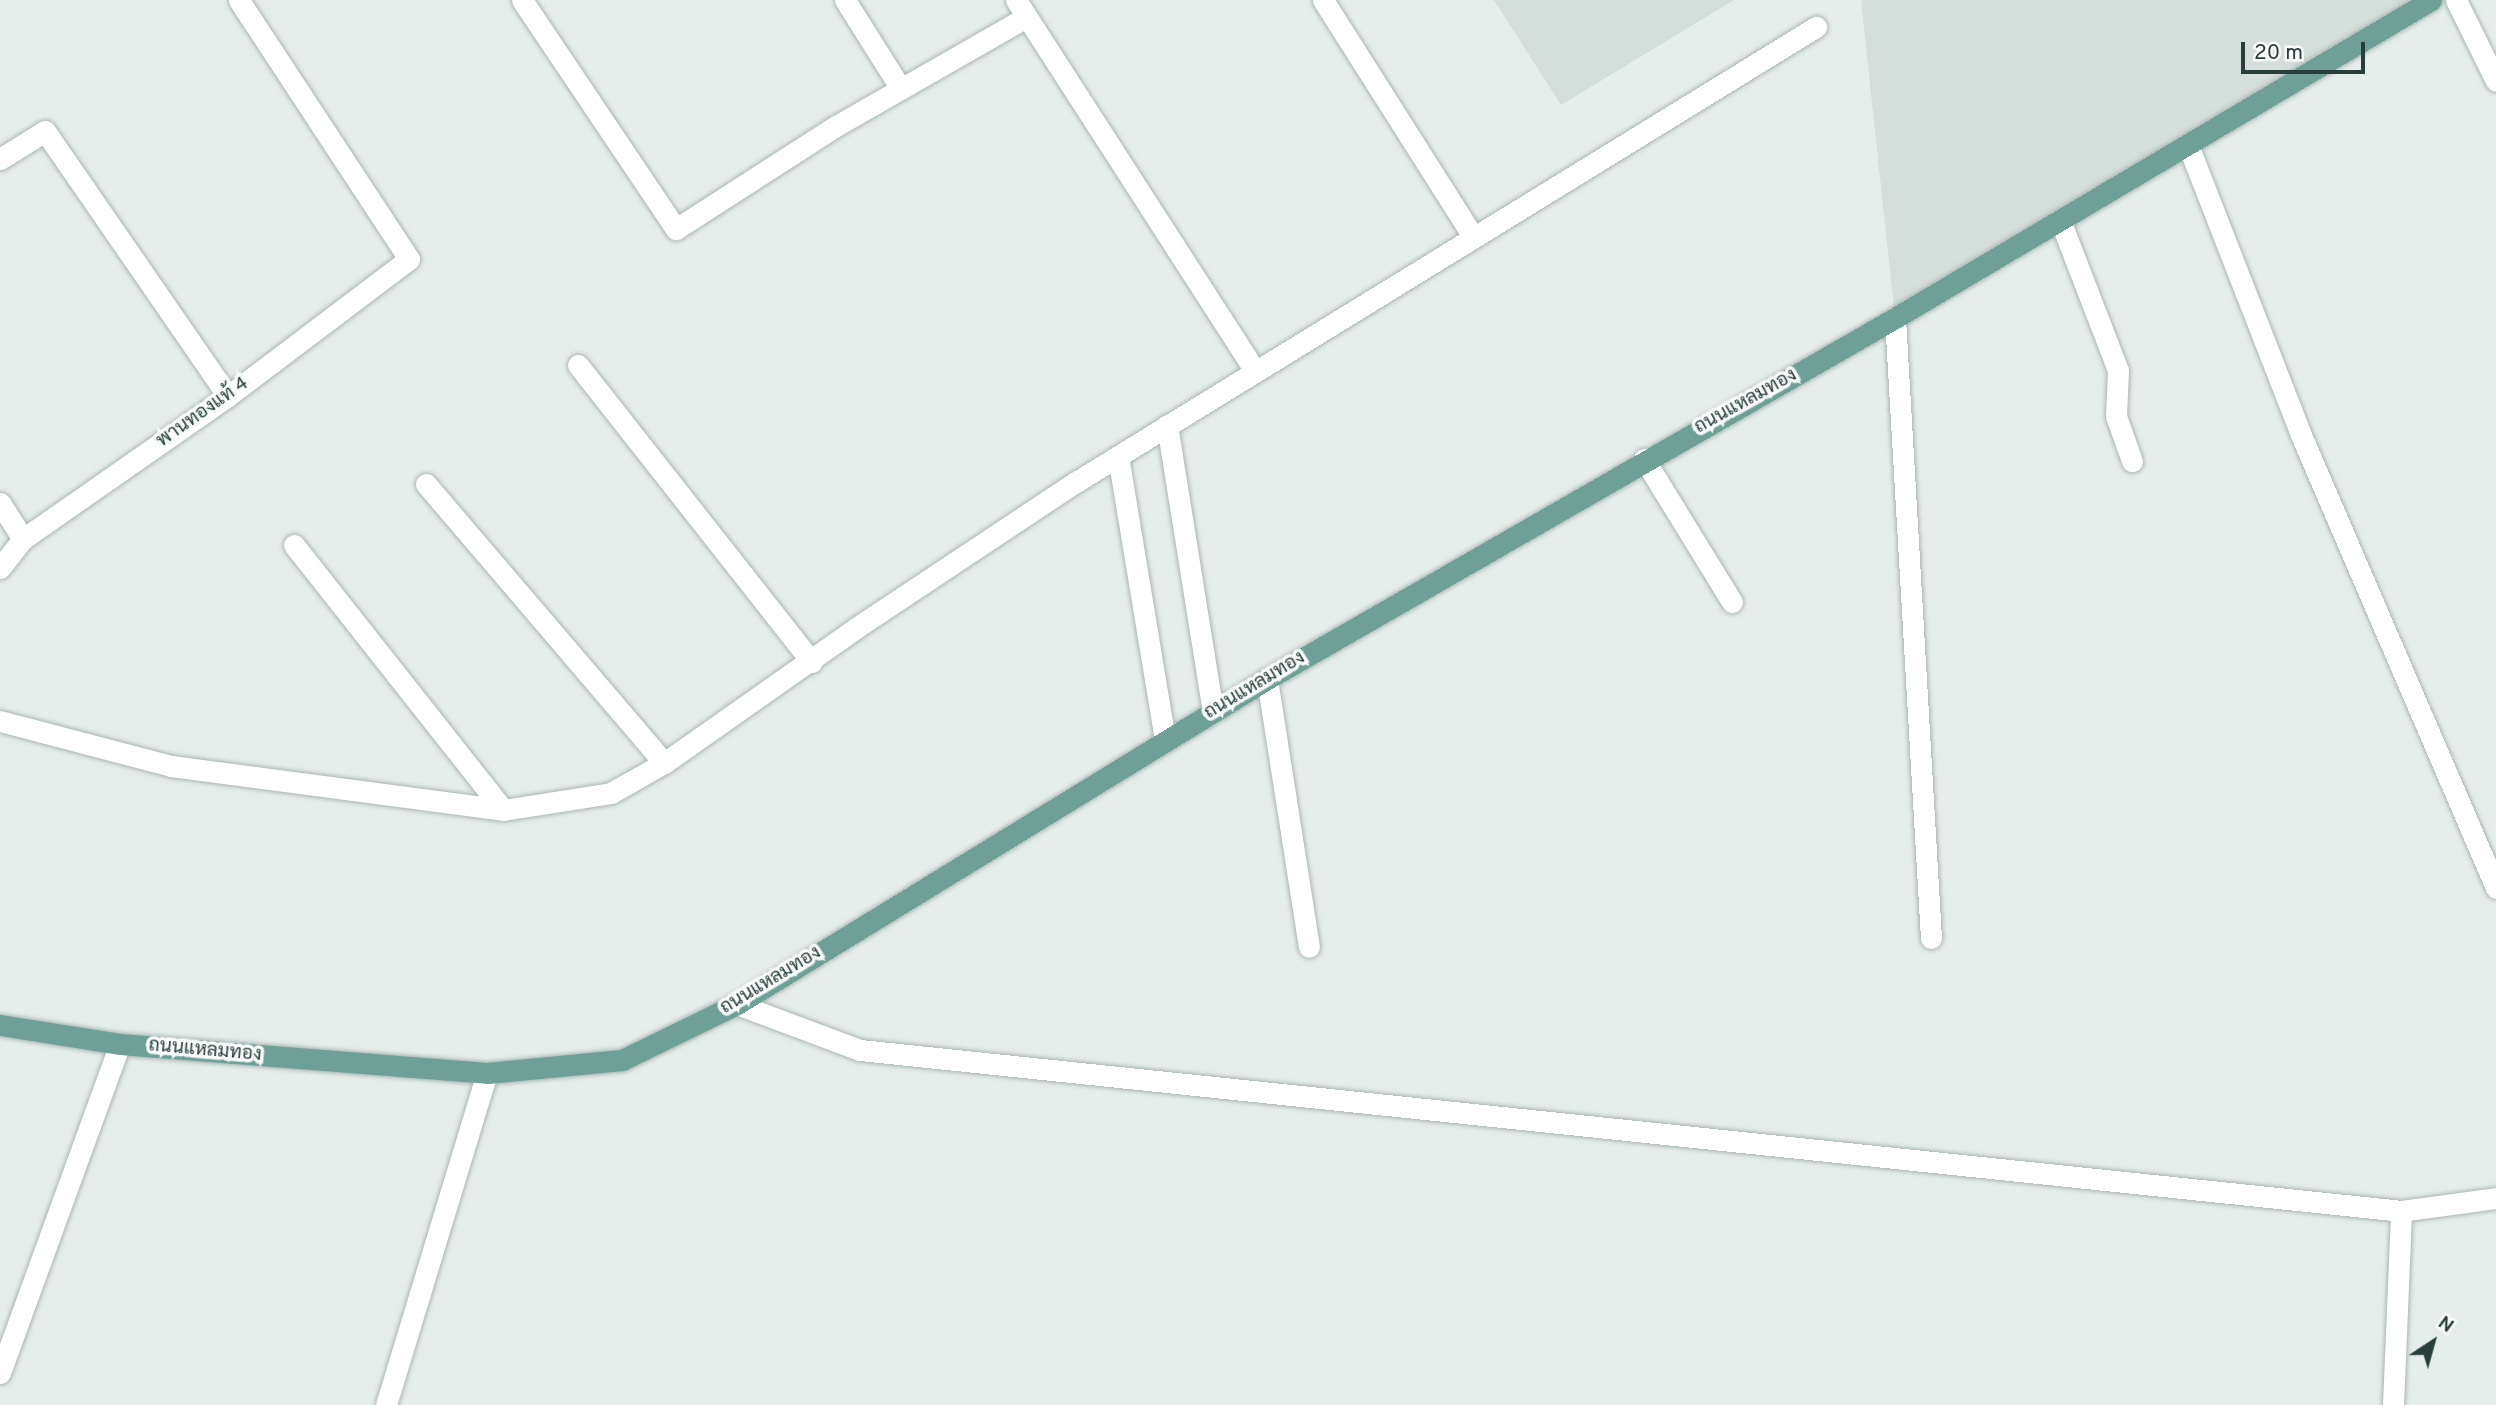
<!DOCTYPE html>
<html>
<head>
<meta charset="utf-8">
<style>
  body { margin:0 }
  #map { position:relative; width:2496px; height:1405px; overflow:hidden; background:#e6eeeb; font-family:Overpass,Sarabun,sans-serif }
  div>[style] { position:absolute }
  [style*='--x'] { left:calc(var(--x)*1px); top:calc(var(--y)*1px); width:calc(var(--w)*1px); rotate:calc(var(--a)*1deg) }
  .built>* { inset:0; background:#d4deda }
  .roads { filter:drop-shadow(0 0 2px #a9b6b2) drop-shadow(0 0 2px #a9b6b2) }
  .minor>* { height:21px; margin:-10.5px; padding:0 10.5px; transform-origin:10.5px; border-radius:10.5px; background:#fff }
  .major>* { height:21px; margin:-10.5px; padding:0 10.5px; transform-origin:10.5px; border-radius:10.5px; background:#6ea098 }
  span { translate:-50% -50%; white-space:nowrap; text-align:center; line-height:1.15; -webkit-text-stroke:7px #f7faf9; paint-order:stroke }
  .street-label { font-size:19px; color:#263f3a }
  .north { position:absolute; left:2398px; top:1307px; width:70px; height:70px; -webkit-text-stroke:5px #f7faf9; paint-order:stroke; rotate:36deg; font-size:19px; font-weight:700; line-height:28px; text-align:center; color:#263f3a }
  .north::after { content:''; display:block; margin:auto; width:24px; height:32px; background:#263f3a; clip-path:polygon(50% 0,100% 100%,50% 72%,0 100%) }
  .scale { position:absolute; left:2241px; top:42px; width:124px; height:32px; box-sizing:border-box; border:4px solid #263f3a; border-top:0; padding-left:9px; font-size:21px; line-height:24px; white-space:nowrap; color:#263f3a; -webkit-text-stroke:5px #f7faf9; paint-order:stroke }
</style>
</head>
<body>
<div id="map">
  <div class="built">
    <i style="clip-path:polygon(1494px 0,1734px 0,1561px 105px)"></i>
    <i style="clip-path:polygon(1861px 0,2436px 0,1895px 318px)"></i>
  </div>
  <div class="roads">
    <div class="minor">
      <i style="--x:522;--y:0;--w:276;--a:56.1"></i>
      <i style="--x:676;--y:229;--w:190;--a:-32.8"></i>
      <i style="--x:836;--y:126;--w:219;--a:-29.8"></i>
      <i style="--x:845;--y:0;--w:105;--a:57.8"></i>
      <i style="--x:1016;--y:0;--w:441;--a:57.2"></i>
      <i style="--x:1323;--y:0;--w:280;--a:57.6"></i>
      <i style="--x:2456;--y:0;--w:90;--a:63.7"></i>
      <i style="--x:2188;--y:145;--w:311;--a:68.7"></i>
      <i style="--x:2301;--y:435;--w:493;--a:66.7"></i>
      <i style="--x:0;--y:159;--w:53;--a:-31.9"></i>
      <i style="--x:45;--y:131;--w:322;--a:55.4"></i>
      <i style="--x:2060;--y:220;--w:161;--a:68.9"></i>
      <i style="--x:2118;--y:370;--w:46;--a:92.5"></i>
      <i style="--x:2116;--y:416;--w:48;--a:70.4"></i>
      <i style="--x:1895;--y:318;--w:621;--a:86.68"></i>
      <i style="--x:578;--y:365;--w:378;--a:51.8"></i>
      <i style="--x:1167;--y:425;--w:290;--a:80.9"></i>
      <i style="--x:1118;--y:456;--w:288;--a:80.6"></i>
      <i style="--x:1644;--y:459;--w:168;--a:58.4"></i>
      <i style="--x:426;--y:484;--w:367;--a:49.5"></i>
      <i style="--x:0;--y:503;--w:43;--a:57.4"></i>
      <i style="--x:294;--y:545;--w:337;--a:51.7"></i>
      <i style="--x:0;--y:568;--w:37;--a:-52"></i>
      <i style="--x:23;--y:539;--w:250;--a:-34.9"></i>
      <i style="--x:228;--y:396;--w:227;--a:-37.1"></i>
      <i style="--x:409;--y:259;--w:310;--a:-123.3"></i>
      <i style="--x:1267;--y:679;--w:271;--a:81.1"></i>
      <i style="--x:0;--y:721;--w:177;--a:14.7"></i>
      <i style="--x:171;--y:766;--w:335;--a:7.5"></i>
      <i style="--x:503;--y:810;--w:109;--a:-8.9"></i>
      <i style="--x:611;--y:793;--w:61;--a:-29.5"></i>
      <i style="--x:664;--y:763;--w:235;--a:-35.1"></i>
      <i style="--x:856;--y:628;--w:264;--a:-33.6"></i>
      <i style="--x:1076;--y:482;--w:869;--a:-31.59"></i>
      <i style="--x:737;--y:1004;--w:131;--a:20.5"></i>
      <i style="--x:860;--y:1050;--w:1549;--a:5.96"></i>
      <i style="--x:2401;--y:1211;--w:96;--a:-7.8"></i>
      <i style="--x:0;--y:1373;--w:350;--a:-70"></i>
      <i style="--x:386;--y:1405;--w:347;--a:-73.1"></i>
      <i style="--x:2393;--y:1405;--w:194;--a:-87.6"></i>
    </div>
    <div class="major">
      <i style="--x:0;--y:1025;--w:121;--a:9"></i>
      <i style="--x:120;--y:1044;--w:368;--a:4.5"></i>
      <i style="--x:487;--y:1073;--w:136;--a:-5.5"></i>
      <i style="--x:622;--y:1060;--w:128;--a:-26"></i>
      <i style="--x:737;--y:1004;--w:622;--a:-31.52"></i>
      <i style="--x:1267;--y:679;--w:724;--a:-29.89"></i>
      <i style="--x:1895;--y:318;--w:623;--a:-30.68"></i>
    </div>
  </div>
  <div class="street-label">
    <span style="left:1746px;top:402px;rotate:-29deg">ถนนแหลมทอง</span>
    <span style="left:203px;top:413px;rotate:-35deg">พานทองแท้ 4</span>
    <span style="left:1255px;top:686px;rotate:-31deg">ถนนแหลมทอง</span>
    <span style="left:771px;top:981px;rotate:-31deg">ถนนแหลมทอง</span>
    <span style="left:205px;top:1051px;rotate:5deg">ถนนแหลมทอง</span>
  </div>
  <div class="north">N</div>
  <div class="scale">20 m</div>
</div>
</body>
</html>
